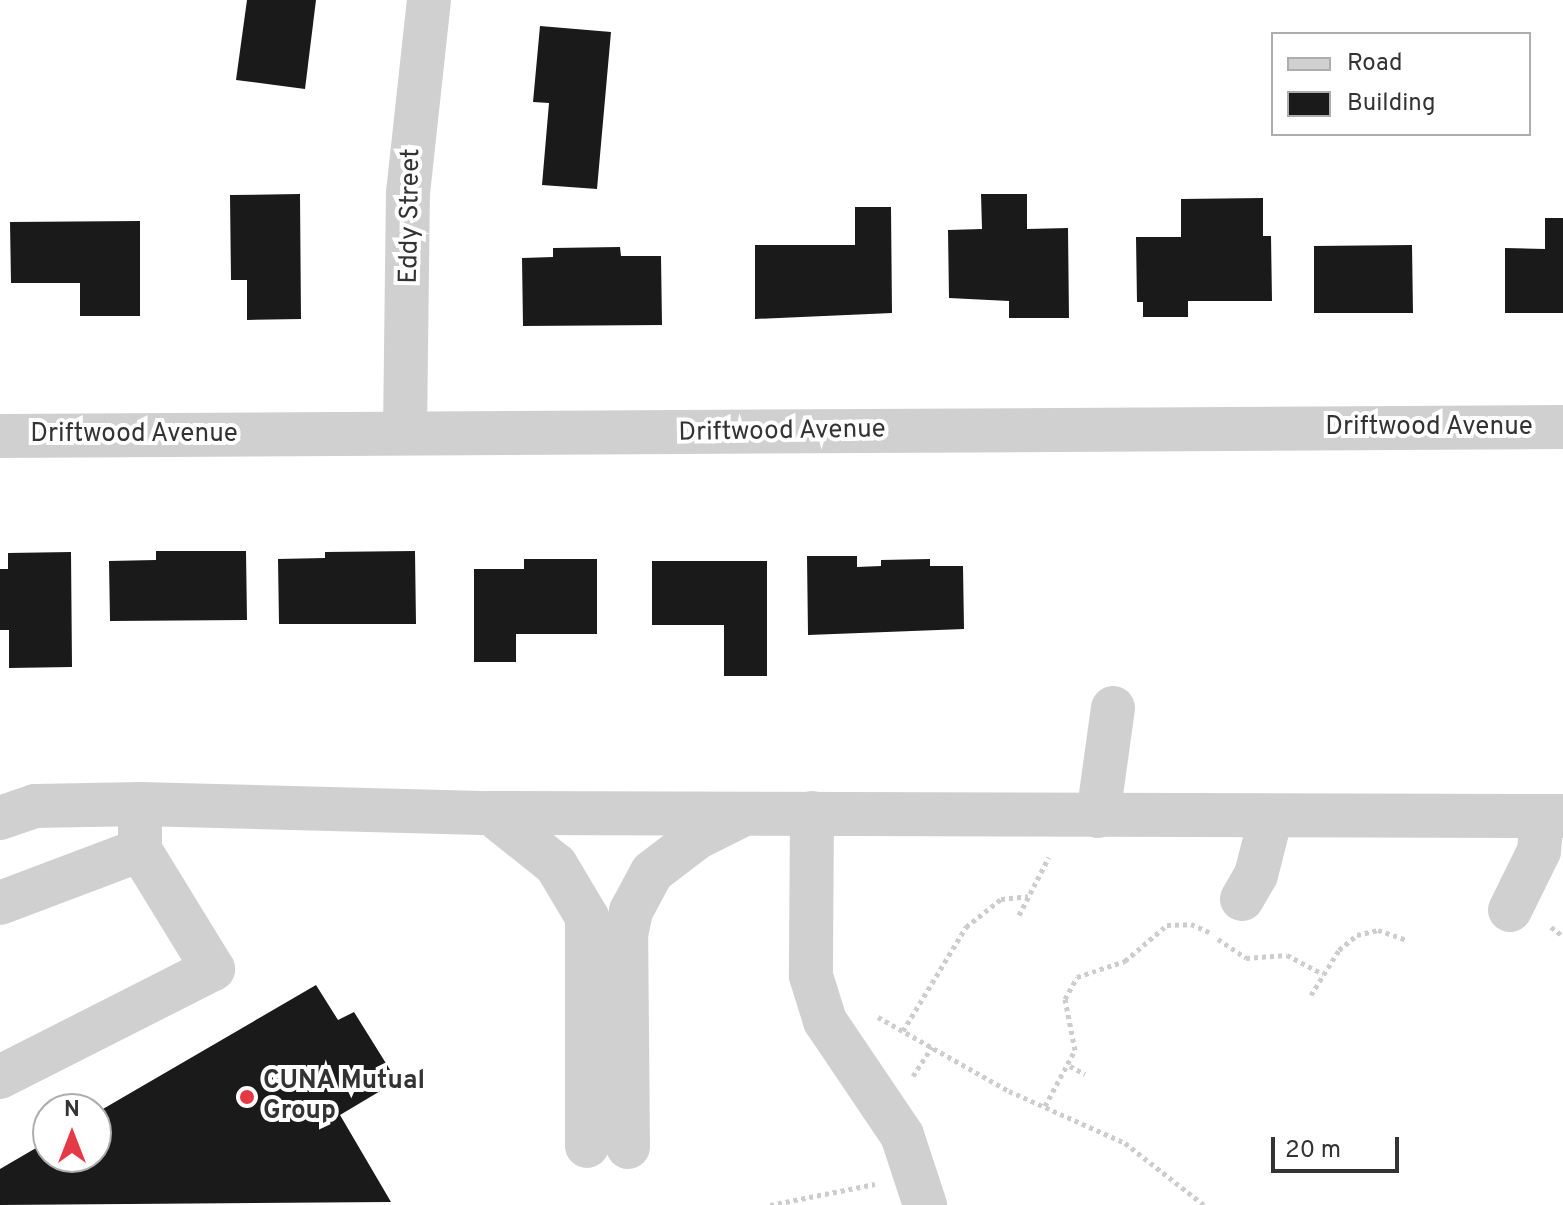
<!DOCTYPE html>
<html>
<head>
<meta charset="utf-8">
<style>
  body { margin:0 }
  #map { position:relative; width:1563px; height:1205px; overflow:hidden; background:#fff; font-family:Overpass,sans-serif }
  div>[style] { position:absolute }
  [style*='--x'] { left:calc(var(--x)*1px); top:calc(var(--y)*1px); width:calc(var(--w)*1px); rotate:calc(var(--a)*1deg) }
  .building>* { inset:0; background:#1a1a1a }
  .path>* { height:5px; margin-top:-2.5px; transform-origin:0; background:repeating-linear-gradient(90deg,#cdcdcd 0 4px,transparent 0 8px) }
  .minor>* { height:44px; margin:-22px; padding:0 22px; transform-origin:22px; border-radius:22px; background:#d0d0d0 }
  .dots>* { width:22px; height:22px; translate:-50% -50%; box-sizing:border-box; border:4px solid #fff; border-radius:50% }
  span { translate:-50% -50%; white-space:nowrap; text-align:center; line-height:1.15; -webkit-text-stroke:8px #fff; paint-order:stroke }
  .street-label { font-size:26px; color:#333 }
  .poi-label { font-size:26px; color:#333; font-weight:700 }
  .left { translate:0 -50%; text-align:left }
  .legend { position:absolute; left:1271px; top:32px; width:260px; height:104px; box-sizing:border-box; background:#fff; border:2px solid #adadad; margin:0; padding:10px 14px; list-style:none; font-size:24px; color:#333 }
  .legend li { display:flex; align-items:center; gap:16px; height:40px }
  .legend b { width:40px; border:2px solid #adadad }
  .north { position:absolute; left:32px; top:1093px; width:80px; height:80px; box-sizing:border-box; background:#fff; border:2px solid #adadad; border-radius:50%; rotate:0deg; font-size:22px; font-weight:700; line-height:32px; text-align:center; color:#333 }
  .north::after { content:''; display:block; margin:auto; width:28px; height:36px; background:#e63946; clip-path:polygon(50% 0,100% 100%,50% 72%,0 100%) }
  .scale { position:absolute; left:1271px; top:1137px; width:128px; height:36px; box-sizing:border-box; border:4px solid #333; border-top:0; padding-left:10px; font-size:24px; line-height:28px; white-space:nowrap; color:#333; -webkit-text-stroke:6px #fff; paint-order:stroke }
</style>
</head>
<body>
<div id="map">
  <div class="building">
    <i style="clip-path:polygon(247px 0,316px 0,305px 89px,236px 80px)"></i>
    <i style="clip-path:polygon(540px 26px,611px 32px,597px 189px,542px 185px,549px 103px,533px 102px)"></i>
    <i style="clip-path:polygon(300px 194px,301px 319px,247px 320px,247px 280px,231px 280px,230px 195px)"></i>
    <i style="clip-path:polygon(981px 194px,1027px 194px,1027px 229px,1068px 228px,1069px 318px,1009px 318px,1009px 301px,949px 298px,948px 230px,982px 229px)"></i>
    <i style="clip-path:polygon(1263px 198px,1263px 236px,1271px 236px,1272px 301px,1188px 301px,1188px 317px,1143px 317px,1143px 302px,1137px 302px,1136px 237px,1181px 237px,1181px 199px)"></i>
    <i style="clip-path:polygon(855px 207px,891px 207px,892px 313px,755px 319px,755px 245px,855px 245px)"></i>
    <i style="clip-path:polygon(1545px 218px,1563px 218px,1563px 313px,1505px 313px,1505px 248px,1545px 249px)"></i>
    <i style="clip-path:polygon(140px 221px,140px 316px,80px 316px,80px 283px,11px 283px,10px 222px)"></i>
    <i style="clip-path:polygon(1412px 245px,1413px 313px,1314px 313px,1314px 246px)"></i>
    <i style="clip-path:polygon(620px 247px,621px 256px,661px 256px,662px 325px,523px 326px,522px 258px,553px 257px,553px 248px)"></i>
    <i style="clip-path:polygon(156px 551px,246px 551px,247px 620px,110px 621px,109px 561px,156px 560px)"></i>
    <i style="clip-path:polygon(415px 551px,416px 624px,279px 624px,278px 559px,325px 558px,325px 552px)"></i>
    <i style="clip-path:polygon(71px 552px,72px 667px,9px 668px,9px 630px,0 630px,0 569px,8px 569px,8px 553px)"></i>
    <i style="clip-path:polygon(807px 556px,857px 556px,857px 567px,881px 566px,881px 560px,930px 559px,930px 566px,963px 566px,964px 629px,808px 635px)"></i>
    <i style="clip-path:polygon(524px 559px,597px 559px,597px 634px,516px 634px,516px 662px,474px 662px,474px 569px,524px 569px)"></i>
    <i style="clip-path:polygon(652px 561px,767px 561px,767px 676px,724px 676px,724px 625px,652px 625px)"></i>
    <i style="clip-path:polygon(316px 985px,338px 1020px,354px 1012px,397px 1081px,340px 1115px,391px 1202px,0 1205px,0 1169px,48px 1141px,48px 1157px,96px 1157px,96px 1113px)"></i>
  </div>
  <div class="path">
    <i style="--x:1019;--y:915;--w:65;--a:-62.7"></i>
    <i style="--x:1551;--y:927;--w:15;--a:37"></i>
    <i style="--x:1218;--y:939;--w:34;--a:34"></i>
    <i style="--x:1246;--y:958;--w:41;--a:-4.2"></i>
    <i style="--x:1287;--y:955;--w:41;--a:27.8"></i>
    <i style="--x:1311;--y:995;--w:53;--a:-58.1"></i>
    <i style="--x:1339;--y:950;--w:23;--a:-40"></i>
    <i style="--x:1357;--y:935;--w:22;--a:-13"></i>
    <i style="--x:1378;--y:930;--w:31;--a:19"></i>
    <i style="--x:878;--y:1017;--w:150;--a:29.5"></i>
    <i style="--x:1009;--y:1091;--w:127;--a:24.1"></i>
    <i style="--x:1125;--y:1143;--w:100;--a:38.1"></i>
    <i style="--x:903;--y:1031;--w:122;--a:-58.8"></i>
    <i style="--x:966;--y:927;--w:45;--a:-38.7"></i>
    <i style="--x:1001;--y:899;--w:27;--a:-6"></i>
    <i style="--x:1070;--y:1066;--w:17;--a:28"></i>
    <i style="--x:913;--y:1076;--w:35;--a:-57"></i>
    <i style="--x:1045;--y:1106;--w:64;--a:-61.8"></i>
    <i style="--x:1075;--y:1050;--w:52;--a:-101.1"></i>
    <i style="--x:1065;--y:999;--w:25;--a:-61"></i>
    <i style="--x:1077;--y:977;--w:51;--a:-18.4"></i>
    <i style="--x:1125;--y:961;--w:55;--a:-40.6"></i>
    <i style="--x:1167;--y:925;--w:24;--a:-2"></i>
    <i style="--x:1191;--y:924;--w:22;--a:24"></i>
    <i style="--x:770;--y:1205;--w:107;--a:-11.3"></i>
  </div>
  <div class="minor">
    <i style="--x:405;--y:433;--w:240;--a:-89.3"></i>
    <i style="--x:408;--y:193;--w:194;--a:-83.8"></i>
    <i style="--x:0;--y:436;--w:1563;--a:-0.33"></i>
    <i style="--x:491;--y:813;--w:83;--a:38.7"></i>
    <i style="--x:556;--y:865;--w:61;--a:59.2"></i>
    <i style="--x:587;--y:917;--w:229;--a:90"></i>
    <i style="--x:812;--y:813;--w:163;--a:90.4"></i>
    <i style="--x:811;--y:976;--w:47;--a:72.7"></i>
    <i style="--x:825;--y:1021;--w:138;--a:56"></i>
    <i style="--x:902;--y:1135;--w:74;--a:71.8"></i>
    <i style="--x:1098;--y:816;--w:109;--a:-82.1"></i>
    <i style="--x:0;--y:818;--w:37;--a:-19"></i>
    <i style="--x:35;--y:806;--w:105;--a:-1.1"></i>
    <i style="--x:140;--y:804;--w:351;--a:1.5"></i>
    <i style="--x:491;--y:813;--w:1072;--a:0.16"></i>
    <i style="--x:1242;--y:899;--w:28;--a:-60"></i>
    <i style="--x:1256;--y:875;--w:61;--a:-75.7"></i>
    <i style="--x:0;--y:903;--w:150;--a:-20.7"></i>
    <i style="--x:1510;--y:910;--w:66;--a:-63.8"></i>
    <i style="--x:1539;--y:851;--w:35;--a:-85"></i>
    <i style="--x:0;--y:1077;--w:239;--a:-26.9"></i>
    <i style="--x:213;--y:969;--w:140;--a:-121.5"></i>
    <i style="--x:140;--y:850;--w:46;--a:-90"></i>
    <i style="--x:628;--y:1147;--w:212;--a:-90.5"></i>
    <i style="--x:626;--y:935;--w:25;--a:-78"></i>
    <i style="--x:631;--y:911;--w:44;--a:-61.7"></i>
    <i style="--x:652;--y:872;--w:58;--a:-37.3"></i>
    <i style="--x:698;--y:837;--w:47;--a:-26.6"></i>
  </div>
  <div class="dots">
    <i style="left:247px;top:1097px;background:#e63946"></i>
  </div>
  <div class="street-label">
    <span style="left:411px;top:216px;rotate:-89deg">Eddy Street</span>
    <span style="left:1429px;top:428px">Driftwood Avenue</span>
    <span style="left:782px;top:432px;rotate:-1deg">Driftwood Avenue</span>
    <span style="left:134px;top:435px">Driftwood Avenue</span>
  </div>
  <div class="poi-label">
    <span class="left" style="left:263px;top:1097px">CUNA Mutual<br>Group</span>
  </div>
  <ul class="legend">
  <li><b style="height:10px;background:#d0d0d0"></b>Road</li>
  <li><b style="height:22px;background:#1a1a1a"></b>Building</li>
  </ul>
  <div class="north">N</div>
  <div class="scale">20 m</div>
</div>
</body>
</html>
